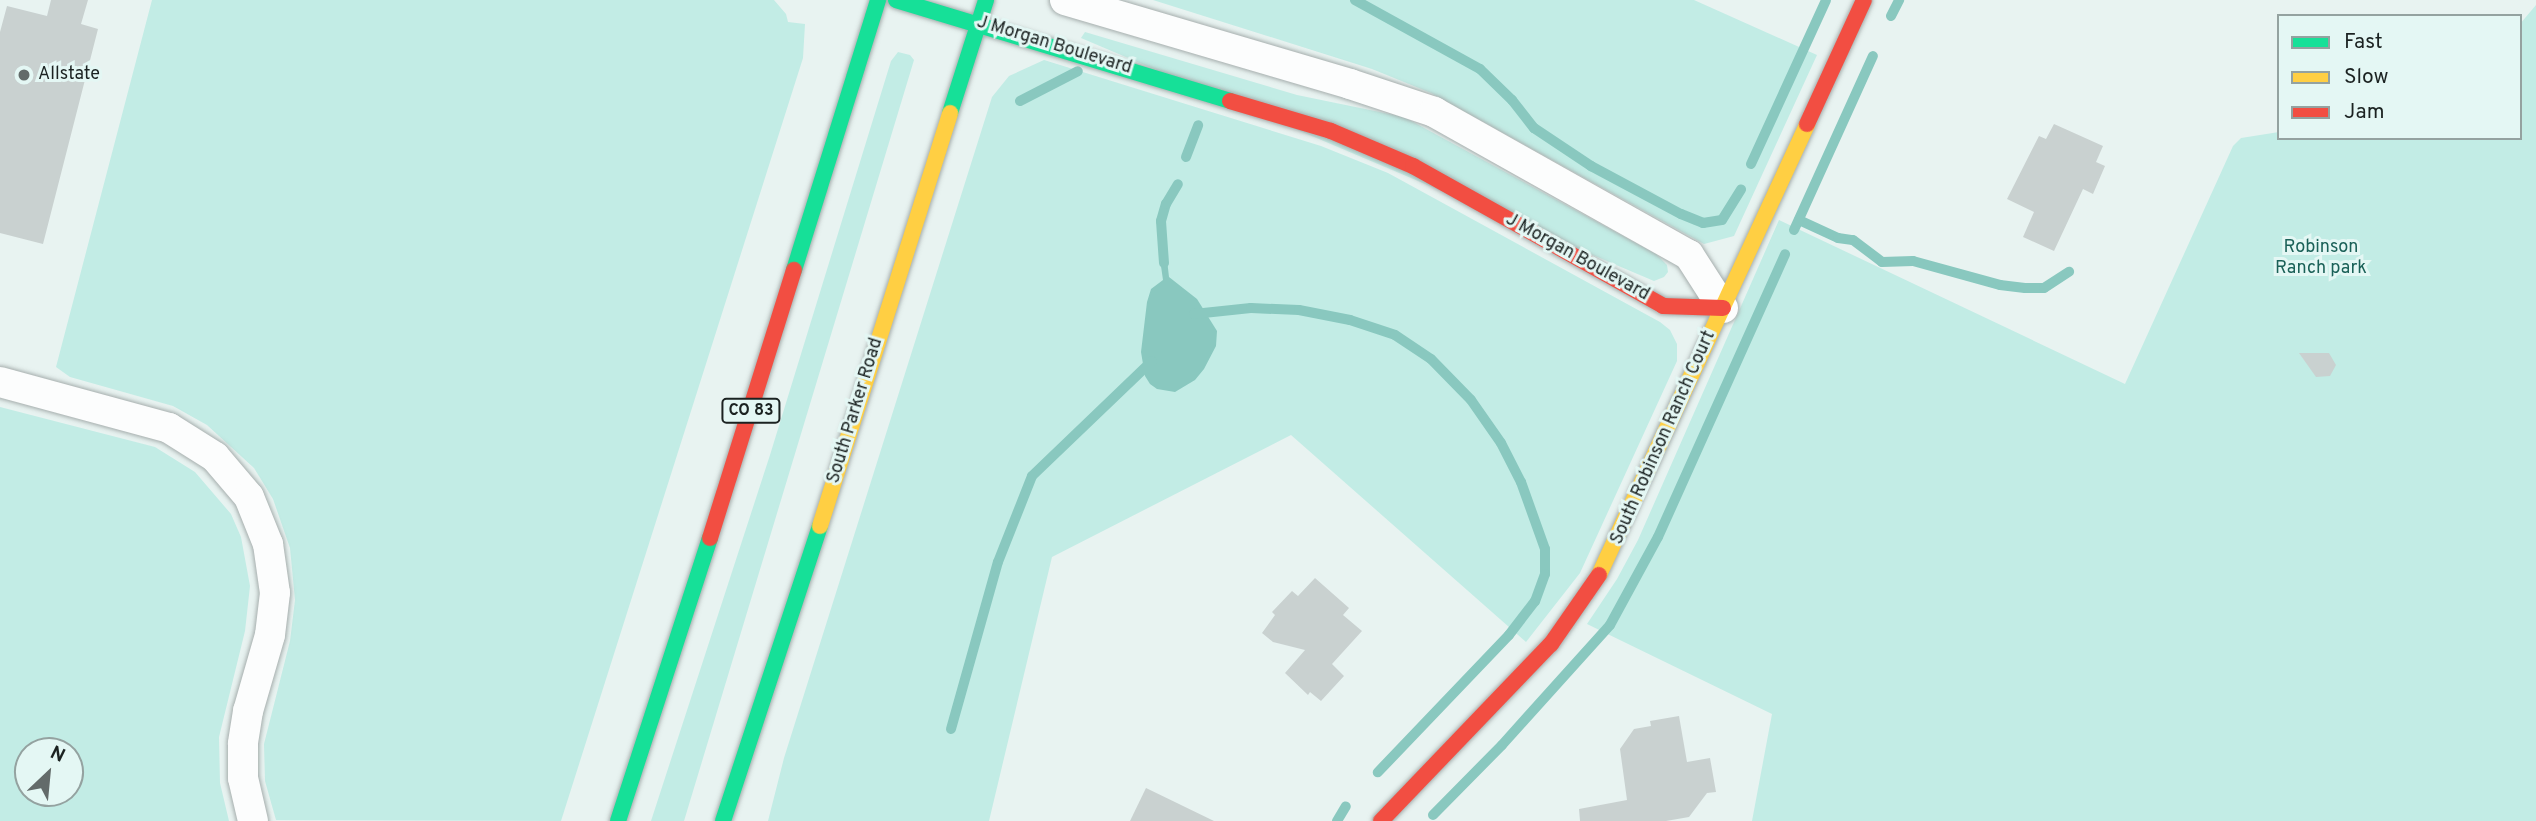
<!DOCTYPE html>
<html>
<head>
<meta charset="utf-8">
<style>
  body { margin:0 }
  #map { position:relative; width:2536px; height:821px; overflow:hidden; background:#e8f3f1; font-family:Overpass,sans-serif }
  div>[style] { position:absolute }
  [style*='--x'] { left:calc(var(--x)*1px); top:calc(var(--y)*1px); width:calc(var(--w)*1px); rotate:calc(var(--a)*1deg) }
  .green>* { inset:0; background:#c2ece5 }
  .water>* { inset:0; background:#89c8bf }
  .stream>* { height:10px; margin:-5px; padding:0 5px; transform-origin:5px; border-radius:5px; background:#89c8bf }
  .building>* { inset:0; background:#c9d1d0 }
  .roads { filter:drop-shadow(0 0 2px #a6aead) drop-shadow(0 0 2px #a6aead) }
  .street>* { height:30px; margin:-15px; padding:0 15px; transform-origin:15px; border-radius:15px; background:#fcfdfd }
  .fast>* { height:16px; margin:-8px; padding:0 8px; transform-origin:8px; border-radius:8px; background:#16e098 }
  .slow>* { height:16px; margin:-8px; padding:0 8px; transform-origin:8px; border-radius:8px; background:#ffcf43 }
  .jam>* { height:16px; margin:-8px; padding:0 8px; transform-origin:8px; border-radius:8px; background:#f24e42 }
  .dots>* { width:19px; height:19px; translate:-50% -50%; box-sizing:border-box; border:4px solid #e4f7f4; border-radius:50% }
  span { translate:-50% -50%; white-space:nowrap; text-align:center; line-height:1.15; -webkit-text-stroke:6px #e4f7f4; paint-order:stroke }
  .shield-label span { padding:2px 5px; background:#e4f7f4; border:2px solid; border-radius:5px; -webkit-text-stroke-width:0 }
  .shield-label { font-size:16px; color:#1b2221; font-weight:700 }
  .street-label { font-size:18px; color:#1b2221 }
  .poi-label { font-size:18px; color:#1b2221 }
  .left { translate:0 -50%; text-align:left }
  .park-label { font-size:18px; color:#1b6158 }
  .legend { position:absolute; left:2277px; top:14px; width:245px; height:126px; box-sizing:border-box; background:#e4f7f4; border:2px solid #94a2a0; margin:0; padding:9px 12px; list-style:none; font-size:21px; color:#1b2221 }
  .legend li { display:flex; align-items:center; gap:14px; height:35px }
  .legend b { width:35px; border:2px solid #94a2a0 }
  .north { position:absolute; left:14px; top:737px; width:70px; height:70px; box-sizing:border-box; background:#e4f7f4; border:2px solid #94a2a0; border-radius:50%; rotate:26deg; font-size:19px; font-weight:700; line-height:28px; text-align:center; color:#1b2221 }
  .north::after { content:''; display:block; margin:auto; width:24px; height:32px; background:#636b6a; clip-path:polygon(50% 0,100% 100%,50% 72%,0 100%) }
</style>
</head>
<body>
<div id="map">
  <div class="green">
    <i style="clip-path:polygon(152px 0,774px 0,786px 14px,788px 22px,805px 24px,803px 58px,561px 821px,276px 820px,265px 781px,264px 744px,290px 641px,295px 600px,290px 548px,273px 499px,254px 468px,207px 425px,173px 406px,70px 377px,56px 367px)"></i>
    <i style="clip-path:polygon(1153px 0,1694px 0,1817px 55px,1734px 236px,1704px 244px,1431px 93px,1372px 69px)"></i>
    <i style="clip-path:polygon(2536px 5px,2536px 821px,1752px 821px,1772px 714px,1587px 624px,1617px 579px,1638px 540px,1779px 220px,2125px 384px,2233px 146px,2241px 138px,2279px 132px,2279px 138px,2520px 138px,2520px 24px)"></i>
    <i style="clip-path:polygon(1085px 32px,1297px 95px,1404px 117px,1656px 254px,1667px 265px,1668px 272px,1664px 277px,1654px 281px,1081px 38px)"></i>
    <i style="clip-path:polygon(898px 52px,910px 55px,914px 60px,684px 821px,651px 821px,770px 455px,891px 61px)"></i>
    <i style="clip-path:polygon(1044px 60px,1321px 146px,1388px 173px,1660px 322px,1670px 330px,1677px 344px,1677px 361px,1580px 573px,1526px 642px,1291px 435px,1052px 557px,989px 821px,768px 821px,784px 758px,992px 97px,1009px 76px)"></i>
    <i style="clip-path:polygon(evenodd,0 407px,155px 447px,195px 472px,231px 514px,241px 537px,250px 586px,245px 631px,219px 737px,220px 783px,229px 821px,0 821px,0 407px,28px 751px,70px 751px,70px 793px,28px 793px,28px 751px)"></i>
  </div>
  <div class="water">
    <i style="clip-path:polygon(1166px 251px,1169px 277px,1197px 299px,1217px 331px,1216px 346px,1204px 369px,1195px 380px,1175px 392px,1157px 389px,1150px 384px,1145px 376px,1141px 352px,1147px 302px,1151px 289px,1163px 280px,1159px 252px)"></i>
  </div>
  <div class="stream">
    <i style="--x:1355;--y:0;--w:143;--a:28.9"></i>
    <i style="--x:1480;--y:69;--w:45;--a:44.1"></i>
    <i style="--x:1512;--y:100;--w:36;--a:52"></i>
    <i style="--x:1534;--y:128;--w:69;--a:33.7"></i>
    <i style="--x:1591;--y:166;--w:102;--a:28.1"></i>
    <i style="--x:1681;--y:214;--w:24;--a:22"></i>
    <i style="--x:1703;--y:223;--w:19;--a:-9"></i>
    <i style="--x:1722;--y:220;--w:36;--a:-58"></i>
    <i style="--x:1891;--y:16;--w:18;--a:-63"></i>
    <i style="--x:1020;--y:101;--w:65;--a:-27.3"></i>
    <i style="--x:1186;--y:157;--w:34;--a:-69"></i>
    <i style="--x:1751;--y:164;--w:180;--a:-65.4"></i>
    <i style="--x:1799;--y:220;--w:43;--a:24.8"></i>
    <i style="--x:1838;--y:238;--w:15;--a:8"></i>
    <i style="--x:1853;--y:240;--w:36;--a:37"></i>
    <i style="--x:1882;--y:262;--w:31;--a:-2"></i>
    <i style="--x:1913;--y:261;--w:90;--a:15.4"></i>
    <i style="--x:2000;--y:285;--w:25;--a:7"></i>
    <i style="--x:2025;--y:288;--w:19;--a:0"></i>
    <i style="--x:2044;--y:288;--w:30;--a:-33"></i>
    <i style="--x:1794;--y:230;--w:191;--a:-65.6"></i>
    <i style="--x:1164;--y:263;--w:42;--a:-94.1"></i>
    <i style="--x:1161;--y:221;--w:18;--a:-74"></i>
    <i style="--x:1166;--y:204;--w:23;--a:-59"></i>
    <i style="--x:1194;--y:314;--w:57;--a:-6"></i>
    <i style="--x:1251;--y:308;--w:48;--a:2.4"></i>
    <i style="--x:1299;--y:310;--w:52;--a:11.1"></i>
    <i style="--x:1350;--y:320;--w:47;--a:18.4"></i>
    <i style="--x:1395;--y:335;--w:43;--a:33.7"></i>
    <i style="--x:1431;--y:359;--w:57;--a:45.7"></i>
    <i style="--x:1471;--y:400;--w:52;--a:55.1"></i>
    <i style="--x:1501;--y:443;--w:44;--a:62.9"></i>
    <i style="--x:1521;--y:482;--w:71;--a:70.3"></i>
    <i style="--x:1545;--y:549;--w:25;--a:90"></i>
    <i style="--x:1545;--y:574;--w:29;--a:110"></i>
    <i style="--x:1535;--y:601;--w:43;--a:127.4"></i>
    <i style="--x:1509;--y:635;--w:190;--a:133.7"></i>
    <i style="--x:951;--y:729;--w:173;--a:-74.3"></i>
    <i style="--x:998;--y:562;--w:92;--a:-68.4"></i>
    <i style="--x:1032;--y:476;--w:166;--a:-43.8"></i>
    <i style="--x:1433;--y:815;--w:98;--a:-45.4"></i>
    <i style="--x:1502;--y:745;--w:161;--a:-48"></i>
    <i style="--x:1610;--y:625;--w:100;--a:-61.4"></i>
    <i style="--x:1658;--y:537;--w:310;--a:-65.8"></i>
    <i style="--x:1337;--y:821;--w:17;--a:-59"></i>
  </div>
  <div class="building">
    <i style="clip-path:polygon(51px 0,88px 0,81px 24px,98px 29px,43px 244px,0 233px,0 32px,7px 6px,47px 16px)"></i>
    <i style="clip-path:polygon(2054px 124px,2103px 146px,2096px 162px,2105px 166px,2093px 194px,2083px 189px,2054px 251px,2023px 237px,2034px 212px,2007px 199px,2039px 136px,2046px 139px)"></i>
    <i style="clip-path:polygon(2299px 353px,2329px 353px,2336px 365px,2330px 376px,2316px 377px)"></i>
    <i style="clip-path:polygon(1315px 578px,1349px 608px,1343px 615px,1362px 631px,1332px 664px,1344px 676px,1321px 701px,1310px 692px,1308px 695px,1285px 673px,1305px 650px,1273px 642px,1262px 633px,1275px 615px,1272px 612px,1292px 591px,1298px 596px)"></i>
    <i style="clip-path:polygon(1679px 716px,1687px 762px,1710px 758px,1716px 792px,1707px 793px,1689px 817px,1666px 821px,1580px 821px,1579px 809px,1627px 800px,1620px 749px,1634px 729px,1651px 726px,1650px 721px)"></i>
    <i style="clip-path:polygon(1146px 788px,1214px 821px,1130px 821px)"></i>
  </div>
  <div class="roads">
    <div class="street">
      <i style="--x:1065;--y:0;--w:297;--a:16.4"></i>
      <i style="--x:1350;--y:84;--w:89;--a:18.4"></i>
      <i style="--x:1434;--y:112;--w:292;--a:29.3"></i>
      <i style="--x:1689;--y:255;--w:63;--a:57.3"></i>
      <i style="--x:0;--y:382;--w:175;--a:15.2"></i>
      <i style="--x:169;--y:428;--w:54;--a:32.2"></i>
      <i style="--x:215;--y:457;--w:52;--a:49.6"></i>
      <i style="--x:249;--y:497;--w:51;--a:68"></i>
      <i style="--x:268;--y:544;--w:49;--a:81.9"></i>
      <i style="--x:275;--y:593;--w:42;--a:96.8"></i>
      <i style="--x:270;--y:635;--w:79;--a:106.1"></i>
      <i style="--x:248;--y:711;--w:33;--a:99"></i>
      <i style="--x:243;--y:744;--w:34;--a:90"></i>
      <i style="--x:243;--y:778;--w:44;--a:76.9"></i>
    </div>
    <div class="fast">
      <i style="--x:896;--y:0;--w:349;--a:16.8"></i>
      <i style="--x:950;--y:113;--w:119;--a:-72.3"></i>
      <i style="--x:794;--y:270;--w:283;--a:-72.7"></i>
      <i style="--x:618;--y:821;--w:298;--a:-72"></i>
      <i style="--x:723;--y:821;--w:311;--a:-71.8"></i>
    </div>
    <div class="slow">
      <i style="--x:820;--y:526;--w:433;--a:-72.5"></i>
      <i style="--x:1599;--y:575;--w:497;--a:-65.2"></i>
    </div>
    <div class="jam">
      <i style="--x:1230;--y:101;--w:105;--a:16.5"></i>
      <i style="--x:1331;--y:131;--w:89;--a:23.1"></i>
      <i style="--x:1413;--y:166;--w:287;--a:29.2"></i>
      <i style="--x:1663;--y:306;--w:60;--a:1.9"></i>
      <i style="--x:1807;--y:124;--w:136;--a:-65.3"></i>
      <i style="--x:710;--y:538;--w:281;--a:-72.6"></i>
      <i style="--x:1381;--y:821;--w:245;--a:-46.2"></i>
      <i style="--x:1551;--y:644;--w:84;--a:-55.2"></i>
    </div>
  </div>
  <div class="dots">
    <i style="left:24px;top:75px;background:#636b6a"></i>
  </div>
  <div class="shield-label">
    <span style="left:751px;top:411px">CO 83</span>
  </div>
  <div class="street-label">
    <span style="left:1054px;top:46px;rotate:17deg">J Morgan Boulevard</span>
    <span style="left:1577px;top:258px;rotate:29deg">J Morgan Boulevard</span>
    <span style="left:856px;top:411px;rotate:-73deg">South Parker Road</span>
    <span style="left:1664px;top:438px;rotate:-66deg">South Robinson Ranch Court</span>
  </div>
  <div class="poi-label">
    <span class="left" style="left:38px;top:75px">Allstate</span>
  </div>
  <div class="park-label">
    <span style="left:2321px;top:259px">Robinson<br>Ranch park</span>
  </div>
  <ul class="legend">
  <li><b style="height:9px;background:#16e098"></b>Fast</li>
  <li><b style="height:9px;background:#ffcf43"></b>Slow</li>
  <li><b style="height:9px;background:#f24e42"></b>Jam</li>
  </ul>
  <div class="north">N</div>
</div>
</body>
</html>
